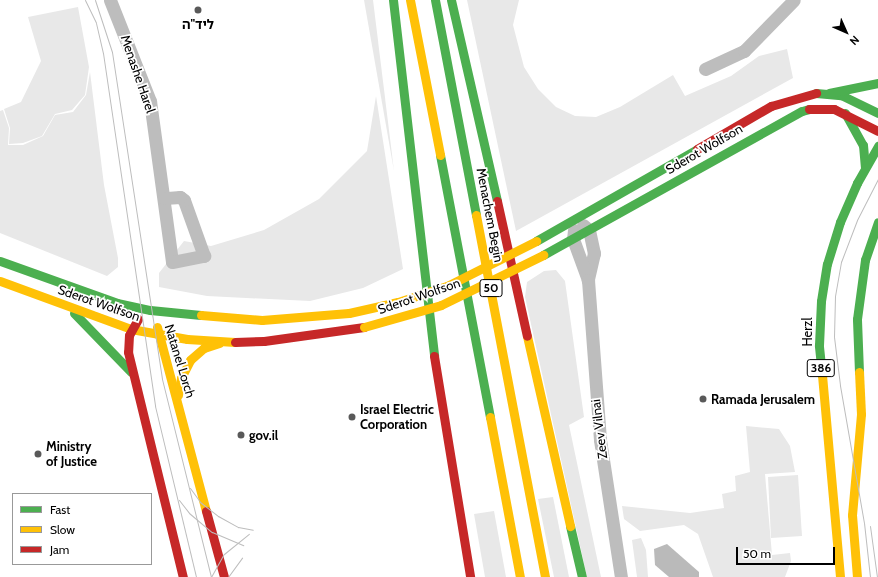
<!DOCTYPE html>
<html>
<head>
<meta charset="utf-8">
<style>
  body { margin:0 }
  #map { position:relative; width:878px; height:577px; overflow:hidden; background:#fff; font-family:Cabin,"Noto Sans Hebrew",sans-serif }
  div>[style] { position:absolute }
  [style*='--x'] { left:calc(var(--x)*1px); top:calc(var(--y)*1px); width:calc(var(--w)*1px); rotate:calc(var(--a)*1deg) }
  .green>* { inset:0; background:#e8e8e8 }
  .water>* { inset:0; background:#bababa }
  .street>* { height:13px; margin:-6.5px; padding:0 6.5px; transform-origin:6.5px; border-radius:6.5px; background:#bdbdbd }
  .fast>* { height:9px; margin:-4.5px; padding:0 4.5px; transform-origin:4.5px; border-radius:4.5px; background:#4caf50 }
  .slow>* { height:9px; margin:-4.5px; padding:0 4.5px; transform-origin:4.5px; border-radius:4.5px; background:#ffc107 }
  .jam>* { height:9px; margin:-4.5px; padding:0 4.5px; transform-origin:4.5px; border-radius:4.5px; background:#c62828 }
  .tram>* { height:1px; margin:-0.5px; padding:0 0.5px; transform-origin:0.5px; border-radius:0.5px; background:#bdbdbd }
  .slow-bridge>* { height:9px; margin:-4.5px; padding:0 4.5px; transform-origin:4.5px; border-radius:4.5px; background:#ffc107 }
  .dots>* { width:11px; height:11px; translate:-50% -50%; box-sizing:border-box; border:2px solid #fff; border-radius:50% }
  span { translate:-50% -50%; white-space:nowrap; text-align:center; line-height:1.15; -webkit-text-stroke:3.5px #fff; paint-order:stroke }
  .shield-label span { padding:1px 3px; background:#fff; border:1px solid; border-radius:3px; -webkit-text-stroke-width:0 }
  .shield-label { font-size:12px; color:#000; font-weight:700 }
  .poi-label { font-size:13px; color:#000; font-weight:700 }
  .left { translate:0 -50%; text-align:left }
  .street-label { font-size:13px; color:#000 }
  .legend { position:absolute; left:12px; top:493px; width:140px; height:72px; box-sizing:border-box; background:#fff; border:1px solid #999; margin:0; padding:5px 7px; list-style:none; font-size:12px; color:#000 }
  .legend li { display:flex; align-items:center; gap:8px; height:20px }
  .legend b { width:20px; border:1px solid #999 }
  .north { position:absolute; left:826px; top:12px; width:40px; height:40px; -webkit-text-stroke:3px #fff; paint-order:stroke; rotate:135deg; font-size:11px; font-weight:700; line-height:16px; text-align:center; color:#000 }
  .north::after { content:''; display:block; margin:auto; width:14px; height:18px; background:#000; clip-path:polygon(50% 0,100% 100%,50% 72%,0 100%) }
  .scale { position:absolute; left:736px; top:547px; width:99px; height:18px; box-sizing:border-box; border:2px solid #000; border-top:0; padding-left:5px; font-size:12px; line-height:14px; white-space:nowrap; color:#000; -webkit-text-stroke:3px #fff; paint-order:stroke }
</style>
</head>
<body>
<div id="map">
  <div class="green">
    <i style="clip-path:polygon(364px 0,373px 0,394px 171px)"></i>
    <i style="clip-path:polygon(467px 0,519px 0,513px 25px,524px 67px,538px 89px,556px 107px,575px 116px,596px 117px,620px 107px,673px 75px,685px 96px,731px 76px,759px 56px,787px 49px,793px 78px,516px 231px)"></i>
    <i style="clip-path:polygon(78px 7px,89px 67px,85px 95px,72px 110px,55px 114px,42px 136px,23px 143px,9px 144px,10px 128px,4px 109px,21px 102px,41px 61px,28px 17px)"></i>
    <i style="clip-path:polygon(90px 72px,104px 185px,118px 258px,118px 267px,107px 276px,0 233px,0 111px,3px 110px,9px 128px,8px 145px,23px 145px,43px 136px,55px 115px,73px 112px,86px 95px)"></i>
    <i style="clip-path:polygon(376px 96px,403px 269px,363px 288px,310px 301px,207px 296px,159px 287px,159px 273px,184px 241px,211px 246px,264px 230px,319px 199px,367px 151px)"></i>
    <i style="clip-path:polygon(556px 270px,565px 281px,584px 417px,569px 425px,601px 577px,587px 577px,525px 297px,527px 282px,544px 271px)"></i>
    <i style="clip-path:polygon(746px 426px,779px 429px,790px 446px,795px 472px,765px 474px,772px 555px,790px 553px,791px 561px,785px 577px,713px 577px,698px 534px,684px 525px,640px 531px,624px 519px,622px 506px,690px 513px,724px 508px,722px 494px,736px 491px,735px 476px,750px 472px)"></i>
    <i style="clip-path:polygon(798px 475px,802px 536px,771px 538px,768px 477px)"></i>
    <i style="clip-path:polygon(553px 497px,569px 577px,554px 577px,538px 499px)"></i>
    <i style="clip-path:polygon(494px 511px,506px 577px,485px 577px,474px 514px)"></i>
    <i style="clip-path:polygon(641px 538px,646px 550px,648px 577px,637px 577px,632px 540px)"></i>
  </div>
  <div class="water">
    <i style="clip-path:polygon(667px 544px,699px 572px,699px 577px,669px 577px,655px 565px,654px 549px)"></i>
  </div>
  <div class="street">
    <i style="--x:110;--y:0;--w:109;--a:68.4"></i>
    <i style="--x:150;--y:101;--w:162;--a:82.2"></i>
    <i style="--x:172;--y:262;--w:33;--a:-11"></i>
    <i style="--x:204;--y:256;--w:59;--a:-109.7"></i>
    <i style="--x:184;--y:200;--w:5;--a:-143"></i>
    <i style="--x:180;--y:197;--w:16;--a:176"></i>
    <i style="--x:705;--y:69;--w:43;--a:-24.8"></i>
    <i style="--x:744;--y:51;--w:71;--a:-45.6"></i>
    <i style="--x:583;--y:225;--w:8;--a:40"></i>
    <i style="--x:589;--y:230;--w:24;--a:78"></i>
    <i style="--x:594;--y:253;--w:28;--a:103"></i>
    <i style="--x:574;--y:230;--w:9;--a:96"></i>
    <i style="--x:573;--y:239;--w:44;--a:69.9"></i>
    <i style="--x:588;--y:280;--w:160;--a:85.7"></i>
    <i style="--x:600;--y:440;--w:139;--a:81.3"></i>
  </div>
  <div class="fast">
    <i style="--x:393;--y:0;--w:358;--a:83.4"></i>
    <i style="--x:435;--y:0;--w:219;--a:79.2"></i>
    <i style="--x:451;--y:0;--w:206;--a:77.1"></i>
    <i style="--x:816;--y:93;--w:25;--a:5"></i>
    <i style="--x:841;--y:95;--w:41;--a:25.9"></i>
    <i style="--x:829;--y:93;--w:50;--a:-11.5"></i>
    <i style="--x:845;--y:113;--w:37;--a:61"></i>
    <i style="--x:863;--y:145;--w:22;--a:85"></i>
    <i style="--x:440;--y:155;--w:267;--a:79.2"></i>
    <i style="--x:536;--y:241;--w:185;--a:-29.7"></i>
    <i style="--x:543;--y:255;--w:296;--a:-29.1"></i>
    <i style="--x:802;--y:111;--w:7;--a:-16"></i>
    <i style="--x:0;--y:261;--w:124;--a:19.7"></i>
    <i style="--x:117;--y:303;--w:34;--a:12"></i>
    <i style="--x:150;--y:310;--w:51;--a:5.6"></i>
    <i style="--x:74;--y:313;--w:82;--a:46"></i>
    <i style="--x:859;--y:372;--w:53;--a:-92.2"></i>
    <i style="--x:857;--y:319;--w:60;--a:-82.3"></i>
    <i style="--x:865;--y:260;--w:40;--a:-71.1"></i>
    <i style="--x:822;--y:375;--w:30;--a:-96"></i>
    <i style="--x:819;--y:345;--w:44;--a:-87.4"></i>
    <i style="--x:821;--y:301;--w:37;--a:-81"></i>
    <i style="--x:827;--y:264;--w:44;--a:-72.8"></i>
    <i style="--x:840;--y:222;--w:43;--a:-66.4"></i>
    <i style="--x:857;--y:183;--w:43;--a:-60.4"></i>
    <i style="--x:570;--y:526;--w:52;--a:76.8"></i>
  </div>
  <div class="slow">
    <i style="--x:410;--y:0;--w:158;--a:79"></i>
    <i style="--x:476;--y:215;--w:369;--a:79.2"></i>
    <i style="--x:0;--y:281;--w:140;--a:20.1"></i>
    <i style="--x:131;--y:329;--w:57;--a:10.1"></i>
    <i style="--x:187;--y:339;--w:48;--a:3.6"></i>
    <i style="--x:201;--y:315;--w:61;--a:4.7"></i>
    <i style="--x:262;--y:320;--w:87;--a:-4.6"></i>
    <i style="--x:157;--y:327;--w:190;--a:75.1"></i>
    <i style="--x:527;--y:336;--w:195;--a:77.2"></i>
    <i style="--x:822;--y:375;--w:203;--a:84.9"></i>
    <i style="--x:178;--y:395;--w:17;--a:-80"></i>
    <i style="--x:181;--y:378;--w:20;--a:-63"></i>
    <i style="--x:190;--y:360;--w:18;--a:-41"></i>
    <i style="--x:204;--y:348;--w:16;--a:-18"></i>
    <i style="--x:490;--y:417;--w:163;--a:79.4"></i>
    <i style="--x:857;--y:577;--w:62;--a:-94.6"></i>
    <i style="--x:852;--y:515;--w:101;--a:-84.9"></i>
    <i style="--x:861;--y:414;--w:42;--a:-92.7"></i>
  </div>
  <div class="jam">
    <i style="--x:809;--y:109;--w:25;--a:0"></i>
    <i style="--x:834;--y:109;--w:49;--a:26.6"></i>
    <i style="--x:697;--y:149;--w:86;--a:-30.2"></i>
    <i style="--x:771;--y:106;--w:47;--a:-16.1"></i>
    <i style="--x:497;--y:201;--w:138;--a:77.5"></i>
    <i style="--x:138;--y:319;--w:18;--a:119"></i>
    <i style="--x:129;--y:335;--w:17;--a:93"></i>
    <i style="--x:128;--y:352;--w:232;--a:76.3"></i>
    <i style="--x:235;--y:342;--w:29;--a:-2"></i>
    <i style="--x:264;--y:341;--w:101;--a:-8"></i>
    <i style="--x:434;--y:356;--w:224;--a:80.7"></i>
    <i style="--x:206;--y:511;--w:68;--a:74.7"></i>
  </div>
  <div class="tram">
    <i style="--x:85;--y:0;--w:25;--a:64"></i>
    <i style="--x:96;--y:23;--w:31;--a:77"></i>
    <i style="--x:103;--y:53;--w:357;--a:81.6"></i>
    <i style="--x:155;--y:406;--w:176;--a:76.5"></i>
    <i style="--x:95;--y:0;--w:55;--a:71.9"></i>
    <i style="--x:112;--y:52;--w:331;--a:81.3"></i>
    <i style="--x:162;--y:379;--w:204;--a:76.1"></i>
    <i style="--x:190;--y:488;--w:17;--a:54"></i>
    <i style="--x:200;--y:502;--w:23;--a:38"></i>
    <i style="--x:218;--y:516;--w:23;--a:29"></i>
    <i style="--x:238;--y:527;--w:15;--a:11"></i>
    <i style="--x:179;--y:500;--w:16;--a:52"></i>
    <i style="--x:189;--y:513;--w:30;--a:40"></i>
    <i style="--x:212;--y:532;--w:34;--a:23"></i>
    <i style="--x:870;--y:526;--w:51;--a:82.2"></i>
    <i style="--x:211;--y:577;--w:26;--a:-61"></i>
    <i style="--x:224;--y:554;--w:32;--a:-39"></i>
    <i style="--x:228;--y:577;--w:24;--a:-54"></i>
    <i style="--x:870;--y:577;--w:54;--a:-96.3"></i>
    <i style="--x:864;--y:523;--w:140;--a:-99.9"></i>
    <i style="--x:840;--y:385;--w:48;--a:-97.1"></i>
    <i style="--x:834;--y:337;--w:41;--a:-88.6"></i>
    <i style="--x:835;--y:296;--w:35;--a:-80"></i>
    <i style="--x:841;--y:262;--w:45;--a:-69.1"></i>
    <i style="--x:857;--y:220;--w:46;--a:-62.9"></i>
  </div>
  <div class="slow-bridge">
    <i style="--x:349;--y:313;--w:50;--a:-12.7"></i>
    <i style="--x:398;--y:302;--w:52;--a:-18.1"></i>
    <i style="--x:447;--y:286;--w:100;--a:-26.8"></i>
    <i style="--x:364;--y:327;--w:80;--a:-15.9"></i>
    <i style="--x:441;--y:305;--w:114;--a:-26.1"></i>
  </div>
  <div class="dots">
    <i style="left:198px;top:10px;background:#595959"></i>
    <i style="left:703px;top:399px;background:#595959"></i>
    <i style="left:352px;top:417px;background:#595959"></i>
    <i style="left:241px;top:435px;background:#595959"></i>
    <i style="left:38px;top:454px;background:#595959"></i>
  </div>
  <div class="shield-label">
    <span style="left:491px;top:288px">50</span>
    <span style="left:821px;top:368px">386</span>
  </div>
  <div class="poi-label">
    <span style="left:198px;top:24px">ליד"ה</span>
    <span class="left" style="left:711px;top:399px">Ramada Jerusalem</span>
    <span class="left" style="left:360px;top:417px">Israel Electric<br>Corporation</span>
    <span class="left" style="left:249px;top:435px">gov.il</span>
    <span class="left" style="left:46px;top:454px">Ministry<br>of Justice</span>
  </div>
  <div class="street-label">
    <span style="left:138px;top:74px;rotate:71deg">Menashe Harel</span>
    <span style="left:704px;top:149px;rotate:-30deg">Sderot Wolfson</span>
    <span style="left:490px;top:215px;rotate:79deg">Menachem Begin</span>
    <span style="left:419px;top:296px;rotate:-19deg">Sderot Wolfson</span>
    <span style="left:99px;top:303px;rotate:19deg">Sderot Wolfson</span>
    <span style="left:807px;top:332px;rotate:-90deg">Herzl</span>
    <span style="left:180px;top:361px;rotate:73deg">Natanel Lorch</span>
    <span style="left:599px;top:429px;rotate:-97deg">Zeev Vilnai</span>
  </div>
  <ul class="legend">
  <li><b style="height:5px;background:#4caf50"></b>Fast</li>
  <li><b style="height:5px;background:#ffc107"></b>Slow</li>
  <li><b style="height:5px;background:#c62828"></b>Jam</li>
  </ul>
  <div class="north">N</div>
  <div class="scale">50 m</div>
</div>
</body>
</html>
